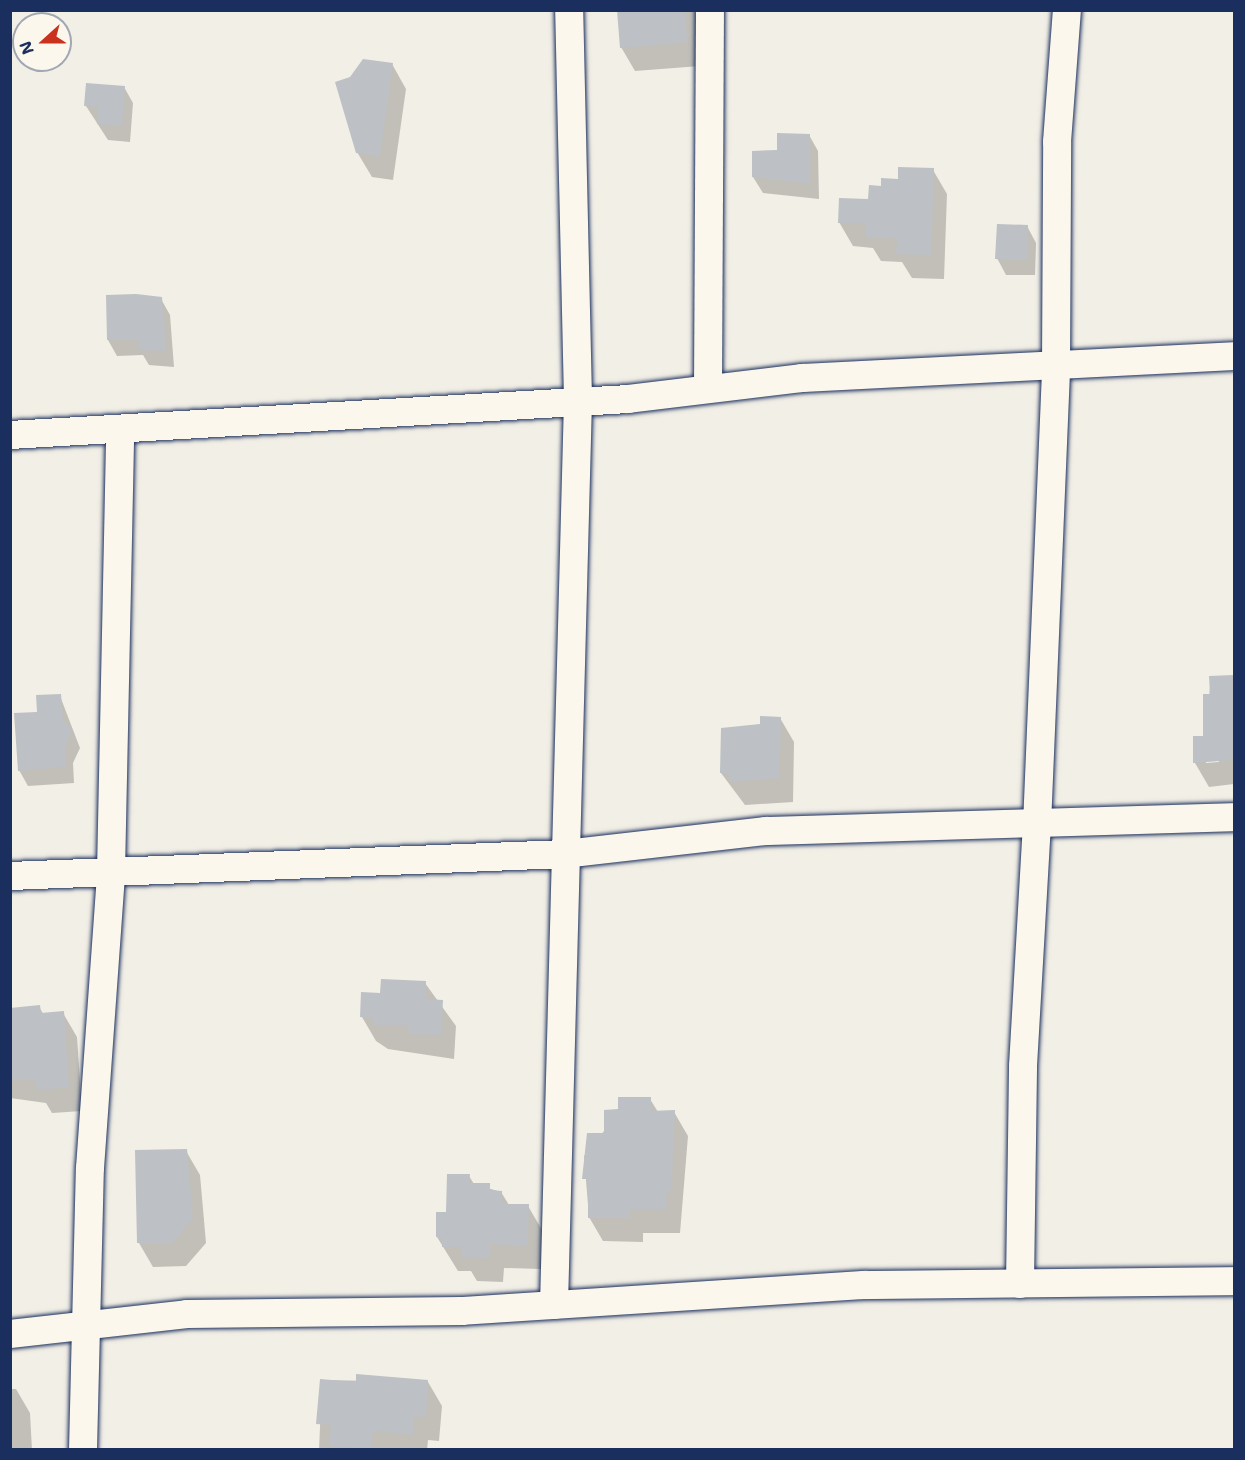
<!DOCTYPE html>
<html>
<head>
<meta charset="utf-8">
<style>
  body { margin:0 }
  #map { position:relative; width:1245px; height:1460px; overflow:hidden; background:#f2efe6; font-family:"Shantell Sans",sans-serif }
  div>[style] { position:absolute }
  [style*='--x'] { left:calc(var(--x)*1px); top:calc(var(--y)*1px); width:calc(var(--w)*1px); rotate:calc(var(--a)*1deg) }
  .shadow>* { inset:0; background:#0003 }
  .building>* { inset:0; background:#bdc0c4 }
  .roads { filter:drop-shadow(0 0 2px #1b2f5e) drop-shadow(0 0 2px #1b2f5e) }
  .minor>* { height:28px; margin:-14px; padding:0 14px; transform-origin:14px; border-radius:14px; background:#fbf7ec }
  span { translate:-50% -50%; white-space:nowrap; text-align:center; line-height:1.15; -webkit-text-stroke:4.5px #fbf7ec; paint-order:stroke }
  .frame { position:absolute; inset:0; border:12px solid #1b2f5e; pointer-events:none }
  .north { position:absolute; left:12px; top:12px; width:60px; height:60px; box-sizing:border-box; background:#fbf7ec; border:2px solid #a1a7b3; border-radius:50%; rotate:249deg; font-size:16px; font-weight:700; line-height:24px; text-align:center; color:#1b2f5e }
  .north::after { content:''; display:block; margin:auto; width:21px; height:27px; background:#c8321e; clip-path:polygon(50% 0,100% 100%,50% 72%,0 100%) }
</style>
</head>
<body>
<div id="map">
  <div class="shadow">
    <i style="clip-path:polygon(618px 10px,706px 10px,700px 66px,635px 71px,621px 47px)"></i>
    <i style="clip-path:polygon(392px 64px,406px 89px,393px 180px,372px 177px,357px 152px)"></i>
    <i style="clip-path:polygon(124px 87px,133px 103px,130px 142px,108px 140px,86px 106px)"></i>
    <i style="clip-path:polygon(809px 135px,818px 151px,819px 199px,763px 193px,753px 177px,779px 152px)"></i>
    <i style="clip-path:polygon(933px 170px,947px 194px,944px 279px,912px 278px,902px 262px,881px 261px,873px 248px,853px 246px,839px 222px,882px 188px)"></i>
    <i style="clip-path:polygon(1027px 226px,1036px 243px,1035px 275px,1006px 275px,997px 258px)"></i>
    <i style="clip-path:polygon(161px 299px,170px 315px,174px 367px,149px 365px,143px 355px,117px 356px,108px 340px)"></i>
    <i style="clip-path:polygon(evenodd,1211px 677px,1234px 677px,1234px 784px,1209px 787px,1195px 763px,1195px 738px,1205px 737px,1211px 677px,1206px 760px,1219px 760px,1219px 762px,1206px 763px,1206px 760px)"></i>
    <i style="clip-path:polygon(60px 696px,80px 748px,73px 763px,74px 783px,28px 786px,19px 770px,38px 713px)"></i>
    <i style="clip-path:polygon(780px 718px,794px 742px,793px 802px,745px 805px,721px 773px,762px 725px)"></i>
    <i style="clip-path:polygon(425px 983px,456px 1026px,454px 1059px,388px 1049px,376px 1041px,362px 1017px)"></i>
    <i style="clip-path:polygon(39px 1007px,44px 1015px,63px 1013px,77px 1037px,82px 1111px,52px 1113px,46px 1103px,10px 1098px,10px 1009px)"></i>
    <i style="clip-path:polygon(650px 1099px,658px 1112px,674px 1112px,688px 1136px,680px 1233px,643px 1233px,643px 1242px,603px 1241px,589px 1217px,584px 1156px,620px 1111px)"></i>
    <i style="clip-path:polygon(186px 1151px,200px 1175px,206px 1243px,186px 1266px,153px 1267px,139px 1243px,136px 1152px)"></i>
    <i style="clip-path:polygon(469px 1176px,474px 1184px,501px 1192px,509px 1205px,528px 1206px,542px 1230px,541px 1269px,504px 1268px,503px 1282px,477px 1281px,471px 1271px,458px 1271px,437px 1237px)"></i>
    <i style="clip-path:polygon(322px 1380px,428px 1382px,442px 1406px,439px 1441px,428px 1440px,427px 1450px,319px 1450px)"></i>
    <i style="clip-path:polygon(10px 1389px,16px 1389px,30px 1413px,32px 1450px,10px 1450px)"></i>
  </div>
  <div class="building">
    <i style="clip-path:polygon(617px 10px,685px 10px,687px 42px,620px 48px)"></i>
    <i style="clip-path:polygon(363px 59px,393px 63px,380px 156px,356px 153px,335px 82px,350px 77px)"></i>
    <i style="clip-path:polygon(86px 83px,125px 86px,122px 126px,97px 124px,98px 107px,84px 106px)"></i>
    <i style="clip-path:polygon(777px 133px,810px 134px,810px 184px,752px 177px,752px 151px,777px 150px)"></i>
    <i style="clip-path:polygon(898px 167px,934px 168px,931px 255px,896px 254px,897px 238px,865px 237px,866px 224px,838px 223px,839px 198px,868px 199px,869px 185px,881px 186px,881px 178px,898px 179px)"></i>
    <i style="clip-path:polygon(997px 224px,1028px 225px,1027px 260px,995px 259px)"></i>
    <i style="clip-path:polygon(136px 294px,162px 297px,166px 351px,138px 350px,139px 339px,107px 340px,106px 295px)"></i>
    <i style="clip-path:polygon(1234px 675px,1234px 760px,1193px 763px,1193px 736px,1203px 736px,1203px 694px,1210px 694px,1209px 676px)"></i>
    <i style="clip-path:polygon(61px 694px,63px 720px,72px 731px,65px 746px,66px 767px,18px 771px,14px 713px,37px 712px,36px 695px)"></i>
    <i style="clip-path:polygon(760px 716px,781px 717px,779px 778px,729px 782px,729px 773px,720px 773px,721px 728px,760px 724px)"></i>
    <i style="clip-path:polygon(381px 979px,426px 981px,425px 999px,443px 1000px,441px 1035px,408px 1034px,409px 1026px,373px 1025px,373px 1018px,360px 1017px,361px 992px,380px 993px)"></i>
    <i style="clip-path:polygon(40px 1005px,41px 1013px,64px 1011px,69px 1087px,36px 1090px,36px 1079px,14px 1081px,10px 1073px,10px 1008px)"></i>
    <i style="clip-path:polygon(618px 1097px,651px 1097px,651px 1111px,675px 1110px,671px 1192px,666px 1192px,667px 1209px,630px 1209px,630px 1218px,588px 1218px,588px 1179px,582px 1179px,587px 1133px,604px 1133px,604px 1110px,618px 1109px)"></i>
    <i style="clip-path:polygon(187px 1149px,193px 1218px,172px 1243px,137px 1243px,135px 1150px)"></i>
    <i style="clip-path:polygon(447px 1174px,470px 1174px,469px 1183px,490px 1183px,490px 1190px,502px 1191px,502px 1204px,529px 1204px,528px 1246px,490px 1244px,490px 1258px,462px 1257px,462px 1247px,442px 1247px,442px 1237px,436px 1237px,436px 1212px,446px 1212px)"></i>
    <i style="clip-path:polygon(356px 1374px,428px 1380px,426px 1417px,414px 1416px,413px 1435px,373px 1431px,371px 1449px,329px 1446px,331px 1425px,316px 1424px,320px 1379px,356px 1382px)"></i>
  </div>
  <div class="roads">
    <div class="minor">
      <i style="--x:708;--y:388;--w:378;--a:-89.7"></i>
      <i style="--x:10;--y:435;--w:619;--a:-3.33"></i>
      <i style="--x:628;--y:399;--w:175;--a:-6.9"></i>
      <i style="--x:802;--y:378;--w:433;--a:-2.9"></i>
      <i style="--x:10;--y:876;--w:554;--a:-2.27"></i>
      <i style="--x:564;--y:854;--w:203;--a:-6.5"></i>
      <i style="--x:766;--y:831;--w:468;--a:-1.7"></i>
      <i style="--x:1020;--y:1284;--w:218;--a:-89.2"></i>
      <i style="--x:1023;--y:1066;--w:241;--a:-86.7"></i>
      <i style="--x:1037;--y:825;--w:458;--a:-87.6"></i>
      <i style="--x:1056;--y:367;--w:225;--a:-89.7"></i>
      <i style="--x:1057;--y:142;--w:132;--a:-85.7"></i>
      <i style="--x:554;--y:1305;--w:906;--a:-88.48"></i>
      <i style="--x:578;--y:399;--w:389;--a:-91.3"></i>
      <i style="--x:10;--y:1334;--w:178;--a:-6.4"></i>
      <i style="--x:187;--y:1314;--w:275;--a:-0.6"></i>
      <i style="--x:462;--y:1311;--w:403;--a:-3.7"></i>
      <i style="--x:864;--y:1285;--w:370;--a:-0.6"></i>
      <i style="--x:83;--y:1450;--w:282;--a:-88.6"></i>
      <i style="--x:90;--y:1168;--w:297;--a:-85.9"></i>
      <i style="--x:111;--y:872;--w:442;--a:-88.8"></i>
    </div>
  </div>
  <div class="frame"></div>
  <div class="north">N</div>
</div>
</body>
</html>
